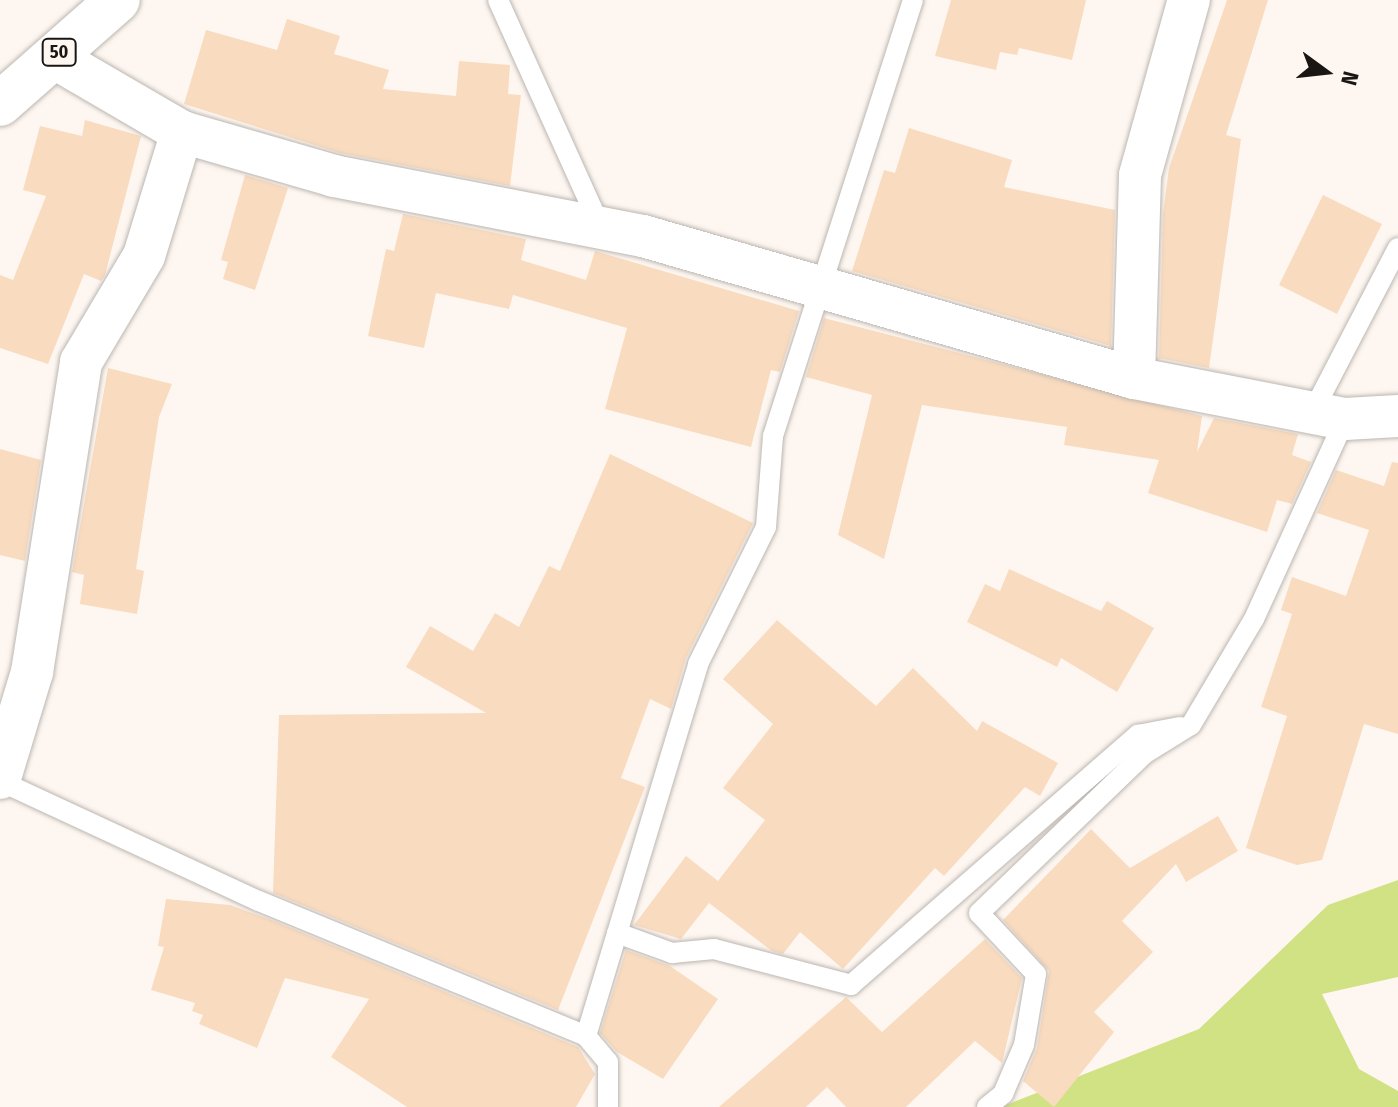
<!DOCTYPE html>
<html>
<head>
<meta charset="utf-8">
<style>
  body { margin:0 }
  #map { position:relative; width:1398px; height:1107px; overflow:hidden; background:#fef7f1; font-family:"Fira Sans Condensed",sans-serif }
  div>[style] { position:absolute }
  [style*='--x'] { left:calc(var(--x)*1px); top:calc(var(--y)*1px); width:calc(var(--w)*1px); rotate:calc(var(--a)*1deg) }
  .green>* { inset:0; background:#d0e284 }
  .building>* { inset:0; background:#f9dbbf }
  .roads { filter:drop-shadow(0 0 2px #bcb6b1) drop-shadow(0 0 2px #bcb6b1) }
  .service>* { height:20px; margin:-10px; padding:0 10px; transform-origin:10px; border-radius:10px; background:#fff }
  .minor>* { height:42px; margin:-21px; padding:0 21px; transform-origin:21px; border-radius:21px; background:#fff }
  .primary>* { height:44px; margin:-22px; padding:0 22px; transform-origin:22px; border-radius:22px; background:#fff }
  span { translate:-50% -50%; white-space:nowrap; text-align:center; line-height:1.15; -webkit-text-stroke:7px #fef7f1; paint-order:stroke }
  .shield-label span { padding:2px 6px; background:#fef7f1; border:2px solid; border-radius:6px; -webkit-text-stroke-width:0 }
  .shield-label { font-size:18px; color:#191614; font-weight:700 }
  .north { position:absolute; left:1286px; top:32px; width:80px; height:80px; -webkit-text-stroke:6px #fef7f1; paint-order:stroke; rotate:105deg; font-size:22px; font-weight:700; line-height:32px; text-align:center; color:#191614 }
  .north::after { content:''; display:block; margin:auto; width:28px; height:36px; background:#191614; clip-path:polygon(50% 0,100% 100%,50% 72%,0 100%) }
</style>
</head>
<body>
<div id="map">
  <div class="green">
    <i style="clip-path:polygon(1398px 880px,1398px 977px,1322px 994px,1359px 1069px,1398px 1091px,1398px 1107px,1001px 1107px,1199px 1029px,1328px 905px)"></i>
  </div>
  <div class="building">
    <i style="clip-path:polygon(951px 0,1086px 0,1072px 60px,1019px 48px,1017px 55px,1000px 52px,996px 70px,935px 56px)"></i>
    <i style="clip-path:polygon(1227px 0,1268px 0,1226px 135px,1241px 139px,1209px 368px,1159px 358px,1163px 214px,1169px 168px)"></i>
    <i style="clip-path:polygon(287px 19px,340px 36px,334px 54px,389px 70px,383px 89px,456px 96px,459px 61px,510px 65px,508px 94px,521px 95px,510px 186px,340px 153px,184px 104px,206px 30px,277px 50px)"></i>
    <i style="clip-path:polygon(85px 120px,141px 136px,105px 275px,101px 281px,84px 274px,48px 364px,0 348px,0 275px,13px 280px,46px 196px,23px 190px,40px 126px,82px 136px)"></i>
    <i style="clip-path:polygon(909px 128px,1012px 160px,1004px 187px,1115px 210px,1111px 346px,852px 271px,884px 170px,895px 173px)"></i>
    <i style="clip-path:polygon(245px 175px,288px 188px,255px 290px,223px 279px,228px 262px,221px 260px)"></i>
    <i style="clip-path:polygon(1323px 195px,1382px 224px,1337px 314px,1279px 285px)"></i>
    <i style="clip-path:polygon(403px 214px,526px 239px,521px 260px,586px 280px,595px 251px,799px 311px,780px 372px,771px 370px,751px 447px,605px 409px,627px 328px,513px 295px,509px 309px,436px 293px,424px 348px,368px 336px,386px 249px,394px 251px)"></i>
    <i style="clip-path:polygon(824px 318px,1202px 416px,1197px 452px,1214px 418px,1298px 434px,1292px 455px,1311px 462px,1292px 504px,1277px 500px,1267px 532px,1148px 493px,1159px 460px,1064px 445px,1067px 427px,922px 405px,884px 559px,838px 535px,872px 395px,806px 377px)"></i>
    <i style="clip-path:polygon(108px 368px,172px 384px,159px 417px,136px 569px,144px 571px,137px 614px,80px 604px,84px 575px,72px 572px)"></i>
    <i style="clip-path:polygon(0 449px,41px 460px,25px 561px,0 555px)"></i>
    <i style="clip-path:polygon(610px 454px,753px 523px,686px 658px,671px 709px,650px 699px,621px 778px,645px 787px,558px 1010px,273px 893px,279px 715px,486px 713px,406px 667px,430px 626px,473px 651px,495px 613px,519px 627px,549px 566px,560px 571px)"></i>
    <i style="clip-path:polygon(1392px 462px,1398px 463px,1398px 734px,1364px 724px,1322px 860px,1297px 865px,1246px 848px,1287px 716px,1261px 707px,1292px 614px,1281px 610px,1292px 577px,1346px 596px,1369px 530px,1317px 513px,1336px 470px,1384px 486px)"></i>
    <i style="clip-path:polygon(1009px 569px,1101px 611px,1107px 601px,1154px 628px,1117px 692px,1061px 658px,1057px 667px,967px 622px,985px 584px,1000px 591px)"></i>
    <i style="clip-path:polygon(777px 620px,876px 706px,913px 668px,977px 731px,982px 721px,1058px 763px,1040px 796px,1025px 787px,944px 876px,935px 868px,843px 969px,800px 932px,783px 954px,772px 951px,709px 903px,681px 939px,634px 925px,686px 856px,718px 881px,765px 820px,723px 788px,773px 724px,723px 679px)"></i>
    <i style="clip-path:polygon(1218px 816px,1238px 851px,1186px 882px,1176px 864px,1122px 921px,1153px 952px,1094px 1012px,1114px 1032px,1054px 1107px,1023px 1081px,1037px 1048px,1049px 971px,1003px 920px,1091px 829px,1130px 868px)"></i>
    <i style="clip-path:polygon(166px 899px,230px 905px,274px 921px,578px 1047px,595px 1074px,576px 1107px,407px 1107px,331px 1057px,369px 999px,285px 978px,257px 1048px,199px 1024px,203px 1015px,192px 1011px,195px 1003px,151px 990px,164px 947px,158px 946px)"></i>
    <i style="clip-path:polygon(985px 939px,1022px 978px,1002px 1063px,975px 1041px,906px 1107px,846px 1107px,827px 1087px,806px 1107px,719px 1107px,846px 997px,882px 1032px)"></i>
    <i style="clip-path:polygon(626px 950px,670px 966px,718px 999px,663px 1079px,617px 1052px,600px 1033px)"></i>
  </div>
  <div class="roads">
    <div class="service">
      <i style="--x:498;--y:0;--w:250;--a:65.7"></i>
      <i style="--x:1312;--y:413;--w:186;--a:-62.5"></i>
      <i style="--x:0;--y:781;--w:285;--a:24.9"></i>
      <i style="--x:259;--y:901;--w:354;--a:22.4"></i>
      <i style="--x:586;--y:1036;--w:34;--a:50"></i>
      <i style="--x:608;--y:1062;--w:45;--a:90"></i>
      <i style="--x:617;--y:933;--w:59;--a:20"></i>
      <i style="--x:672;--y:953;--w:42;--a:-5.4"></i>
      <i style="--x:714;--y:949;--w:142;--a:14.7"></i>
      <i style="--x:851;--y:985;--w:381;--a:-41.1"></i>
      <i style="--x:1138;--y:735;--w:43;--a:-10.8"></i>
      <i style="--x:586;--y:1036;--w:388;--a:-73.2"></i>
      <i style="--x:698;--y:664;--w:153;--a:-63.6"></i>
      <i style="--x:766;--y:527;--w:91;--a:-85.6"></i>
      <i style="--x:773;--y:436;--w:458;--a:-72.2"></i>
      <i style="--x:987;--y:1107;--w:21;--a:-39"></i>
      <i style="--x:1003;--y:1094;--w:53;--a:-66.8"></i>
      <i style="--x:1024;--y:1045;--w:72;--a:-80.4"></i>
      <i style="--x:1036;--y:974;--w:83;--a:-133.1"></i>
      <i style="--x:979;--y:913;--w:229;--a:-43.9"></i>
      <i style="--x:1144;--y:754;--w:55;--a:-31.7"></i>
      <i style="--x:1191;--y:725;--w:123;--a:-59.3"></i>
      <i style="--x:1254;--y:619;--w:220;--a:-65.5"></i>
    </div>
    <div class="minor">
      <i style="--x:53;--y:57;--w:149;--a:30.2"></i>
      <i style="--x:182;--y:132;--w:158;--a:16.1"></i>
      <i style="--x:334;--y:176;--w:315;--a:11"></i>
      <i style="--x:643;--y:236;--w:511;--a:16.13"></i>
      <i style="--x:1134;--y:378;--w:215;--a:11"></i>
      <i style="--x:1345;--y:419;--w:53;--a:-3.2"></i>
      <i style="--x:1134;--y:378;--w:203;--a:-88.3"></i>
      <i style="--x:1140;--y:175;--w:182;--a:-74.4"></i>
      <i style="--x:0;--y:778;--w:111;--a:-73.2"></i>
      <i style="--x:32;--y:672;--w:314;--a:-81"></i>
      <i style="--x:81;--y:362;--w:123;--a:-59.3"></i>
      <i style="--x:144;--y:256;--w:130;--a:-73"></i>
    </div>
    <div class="primary">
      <i style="--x:0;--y:104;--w:157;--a:-41.4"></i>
    </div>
  </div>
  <div class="shield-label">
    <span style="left:59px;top:52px">50</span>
  </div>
  <div class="north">N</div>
</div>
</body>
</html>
